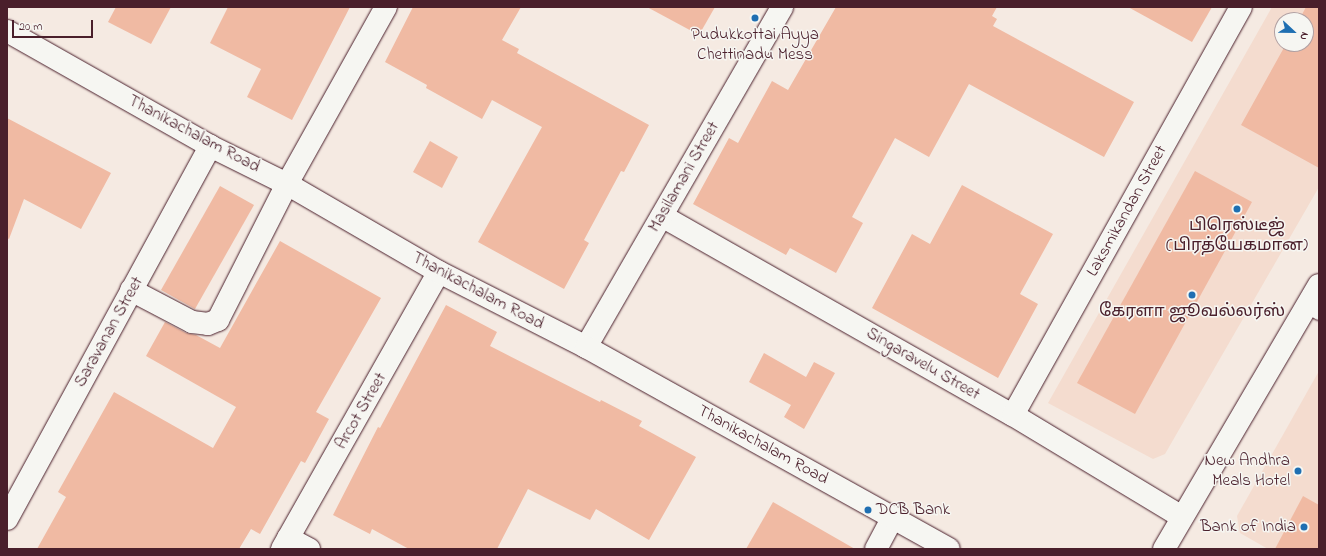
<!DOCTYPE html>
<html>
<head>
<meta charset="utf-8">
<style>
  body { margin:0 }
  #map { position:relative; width:1326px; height:556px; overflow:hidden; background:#f5eae2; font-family:"Indie Flower","Noto Sans Tamil",sans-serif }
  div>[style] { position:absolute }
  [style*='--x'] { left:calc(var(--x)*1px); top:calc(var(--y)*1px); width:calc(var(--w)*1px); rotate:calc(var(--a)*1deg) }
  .built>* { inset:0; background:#f4dccf }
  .building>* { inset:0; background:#f0baa3 }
  .roads { filter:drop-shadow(0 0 1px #4a1f2b) drop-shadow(0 0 1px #4a1f2b) }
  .lane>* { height:14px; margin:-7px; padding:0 7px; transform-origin:7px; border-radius:7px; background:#f6f6f2 }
  .street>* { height:22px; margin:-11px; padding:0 11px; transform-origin:11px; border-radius:11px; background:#f6f6f2 }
  .secondary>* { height:22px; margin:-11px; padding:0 11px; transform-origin:11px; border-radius:11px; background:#f6f6f2 }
  .dots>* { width:11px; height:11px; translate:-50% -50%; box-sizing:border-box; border:2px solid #f6f6f2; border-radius:50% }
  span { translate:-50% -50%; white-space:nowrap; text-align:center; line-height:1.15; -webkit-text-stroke:3px #f6f6f2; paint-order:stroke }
  .poi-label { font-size:17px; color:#4a1f2b }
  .right { translate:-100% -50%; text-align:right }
  .left { translate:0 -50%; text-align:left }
  .street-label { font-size:17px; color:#4a1f2b }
  .frame { position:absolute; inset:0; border:8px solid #4a1f2b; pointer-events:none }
  .north { position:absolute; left:1274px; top:12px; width:40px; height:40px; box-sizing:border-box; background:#f6f6f2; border:1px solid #b1a0a2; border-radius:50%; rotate:112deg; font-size:11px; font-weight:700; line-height:16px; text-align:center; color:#4a1f2b }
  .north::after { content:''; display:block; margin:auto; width:14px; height:18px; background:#1f6fb2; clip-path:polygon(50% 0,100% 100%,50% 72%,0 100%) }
  .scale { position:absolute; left:12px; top:20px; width:81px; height:18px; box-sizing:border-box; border:2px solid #4a1f2b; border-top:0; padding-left:5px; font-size:12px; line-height:14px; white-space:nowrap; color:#4a1f2b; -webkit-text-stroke:3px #f6f6f2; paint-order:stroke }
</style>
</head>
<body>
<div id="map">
  <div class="built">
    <i style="clip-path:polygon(evenodd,1272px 7px,1319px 7px,1319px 187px,1165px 454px,1153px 459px,1048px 403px,1272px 7px,1282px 20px,1306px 20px,1306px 44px,1282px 44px,1282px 20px)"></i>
    <i style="clip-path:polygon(1319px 371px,1319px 549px,1268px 549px,1240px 533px,1237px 516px)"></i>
  </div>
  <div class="building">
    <i style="clip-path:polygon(116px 7px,171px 7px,151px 44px,108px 22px)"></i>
    <i style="clip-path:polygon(228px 7px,350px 7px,292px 120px,247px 97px,261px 69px,210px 43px)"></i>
    <i style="clip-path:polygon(413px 7px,521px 7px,502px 40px,519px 49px,517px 53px,649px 125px,624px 172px,621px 171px,584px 240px,589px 243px,564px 289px,478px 242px,542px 127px,492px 100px,482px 119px,426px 88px,427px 85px,385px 62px)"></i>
    <i style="clip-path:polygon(647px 7px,715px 7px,699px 35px)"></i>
    <i style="clip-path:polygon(836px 7px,997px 7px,992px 16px,997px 19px,993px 26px,1134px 102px,1104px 157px,969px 84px,929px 157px,895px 138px,852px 217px,863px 223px,836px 273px,790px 248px,786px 255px,693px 204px,729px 138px,738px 143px,772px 81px,788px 90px)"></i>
    <i style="clip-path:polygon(1128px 7px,1212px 7px,1192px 42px)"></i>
    <i style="clip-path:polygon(1306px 7px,1319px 7px,1319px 168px,1241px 125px,1286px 44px,1306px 44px,1306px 20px,1299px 20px)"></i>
    <i style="clip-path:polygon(7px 118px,111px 173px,81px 229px,24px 199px,9px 239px,7px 238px)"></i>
    <i style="clip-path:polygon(430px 141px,458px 157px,442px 188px,413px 172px)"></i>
    <i style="clip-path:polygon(1195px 171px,1252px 202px,1135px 414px,1077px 383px)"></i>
    <i style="clip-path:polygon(962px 185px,1053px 234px,1020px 294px,1038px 304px,998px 378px,872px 308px,912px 234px,930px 244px)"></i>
    <i style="clip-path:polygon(220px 186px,254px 205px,195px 309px,161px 290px)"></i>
    <i style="clip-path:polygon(280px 241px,381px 298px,316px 412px,329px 419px,305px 463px,301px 461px,260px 534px,251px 529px,239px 549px,37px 549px,66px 497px,58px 492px,114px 392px,213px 448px,236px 407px,146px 356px,165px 322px,186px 333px,196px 335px,220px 348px)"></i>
    <i style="clip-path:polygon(446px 305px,497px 332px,490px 346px,600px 402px,601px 400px,642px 421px,639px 426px,696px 457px,649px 540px,596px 509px,590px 520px,528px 489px,497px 549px,409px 549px,372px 529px,370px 534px,333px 515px,378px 427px,380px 428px)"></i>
    <i style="clip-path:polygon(764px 353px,806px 377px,814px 362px,835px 373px,804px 429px,784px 417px,791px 405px,749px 382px)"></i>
    <i style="clip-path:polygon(1303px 496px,1319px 505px,1319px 549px,1275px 549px)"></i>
    <i style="clip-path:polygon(773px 502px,855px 549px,746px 549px)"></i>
  </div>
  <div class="roads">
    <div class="lane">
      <i style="--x:1307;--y:306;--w:14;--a:30"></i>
    </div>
    <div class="street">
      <i style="--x:662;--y:216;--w:403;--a:29.6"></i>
      <i style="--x:1013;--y:415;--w:197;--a:31.1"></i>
      <i style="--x:131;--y:290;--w:69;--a:27.7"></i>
      <i style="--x:192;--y:322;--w:16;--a:7"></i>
      <i style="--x:208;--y:324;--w:11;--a:-22"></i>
      <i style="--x:218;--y:320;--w:153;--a:-63.1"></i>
      <i style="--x:287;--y:184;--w:203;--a:-60.8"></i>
      <i style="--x:586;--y:347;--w:392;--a:-60"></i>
      <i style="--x:1013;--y:415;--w:467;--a:-60.8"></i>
      <i style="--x:7;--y:519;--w:425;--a:-61.4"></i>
      <i style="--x:288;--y:538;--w:24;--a:28"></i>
      <i style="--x:282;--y:549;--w:318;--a:-60.5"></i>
      <i style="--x:876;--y:549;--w:36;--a:-62"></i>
    </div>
    <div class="secondary">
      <i style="--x:7;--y:31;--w:233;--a:29.5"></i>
      <i style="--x:210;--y:146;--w:86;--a:26.3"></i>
      <i style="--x:287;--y:184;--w:176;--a:30.1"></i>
      <i style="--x:439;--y:272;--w:165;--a:27"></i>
      <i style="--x:586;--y:347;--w:415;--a:29.1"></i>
      <i style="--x:1164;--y:549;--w:306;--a:-59.6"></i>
    </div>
  </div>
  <div class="dots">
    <i style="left:755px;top:18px;background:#1f6fb2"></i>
    <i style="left:1237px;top:209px;background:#1f6fb2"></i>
    <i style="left:1192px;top:295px;background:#1f6fb2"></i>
    <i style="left:1298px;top:471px;background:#1f6fb2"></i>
    <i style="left:868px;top:510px;background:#1f6fb2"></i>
    <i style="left:1304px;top:527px;background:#1f6fb2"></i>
  </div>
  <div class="poi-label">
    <span style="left:755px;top:45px">Pudukkottai Ayya<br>Chettinadu Mess</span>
    <span style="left:1237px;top:236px">பிரெஸ்டீஜ்<br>(பிரத்யேகமான)</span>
    <span style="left:1192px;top:312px">கேரளா ஜூவல்லர்ஸ்</span>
    <span class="right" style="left:1290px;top:471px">New Andhra<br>Meals Hotel</span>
    <span class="left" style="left:876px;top:510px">DCB Bank</span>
    <span class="right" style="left:1296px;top:527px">Bank of India</span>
  </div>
  <div class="street-label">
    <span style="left:194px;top:134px;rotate:28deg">Thanikachalam Road</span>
    <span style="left:684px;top:177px;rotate:-60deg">Masilamani Street</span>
    <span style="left:1127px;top:211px;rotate:-61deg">Laksmikandan Street</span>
    <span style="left:478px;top:291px;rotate:28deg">Thanikachalam Road</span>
    <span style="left:109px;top:332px;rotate:-61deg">Saravanan Street</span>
    <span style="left:923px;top:364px;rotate:30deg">Singaravelu Street</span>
    <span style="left:361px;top:411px;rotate:-60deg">Arcot Street</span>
    <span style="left:763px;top:445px;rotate:29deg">Thanikachalam Road</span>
  </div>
  <div class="frame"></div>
  <div class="north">N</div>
  <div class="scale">20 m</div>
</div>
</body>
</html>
